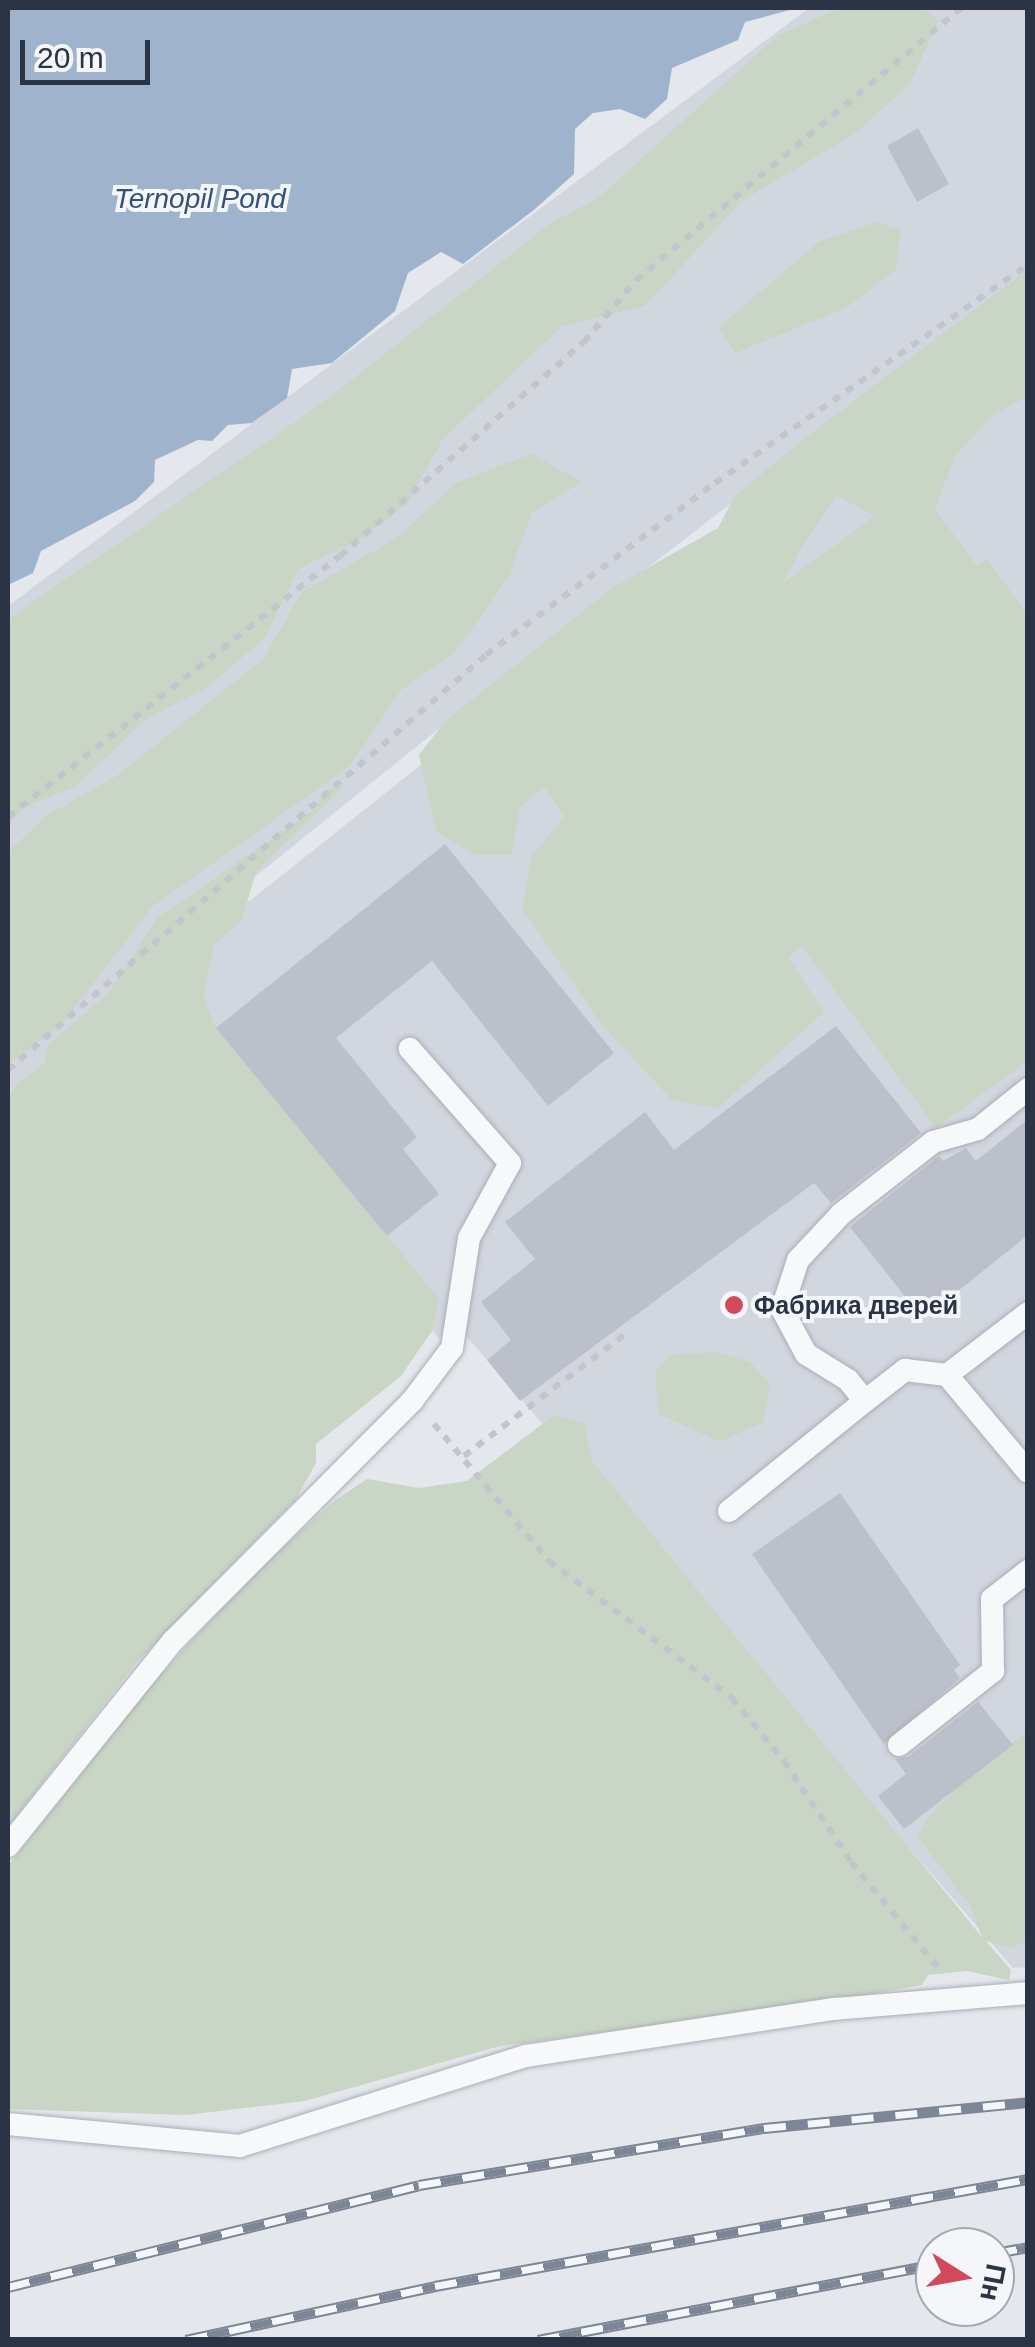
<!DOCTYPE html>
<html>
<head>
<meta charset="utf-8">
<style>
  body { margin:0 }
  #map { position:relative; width:1035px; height:2347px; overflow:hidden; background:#e4e7ec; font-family:Helvetica,sans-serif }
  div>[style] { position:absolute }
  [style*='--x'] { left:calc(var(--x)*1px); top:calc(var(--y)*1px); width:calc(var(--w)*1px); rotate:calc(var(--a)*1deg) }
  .built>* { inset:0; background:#d2d6de }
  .green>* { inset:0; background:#c9d6c5 }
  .water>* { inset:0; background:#9fb4cc }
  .building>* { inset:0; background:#bbc0ca }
  .path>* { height:6px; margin-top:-3px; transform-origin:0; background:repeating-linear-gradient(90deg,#c2c5cb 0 8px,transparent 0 16px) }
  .roads { filter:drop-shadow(0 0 2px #a9aeb7) drop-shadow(0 0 2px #a9aeb7) }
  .service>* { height:22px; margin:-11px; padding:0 11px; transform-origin:11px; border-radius:11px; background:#f7f8fa }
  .rail>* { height:11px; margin-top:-5.5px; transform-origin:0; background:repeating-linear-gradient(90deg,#f4f6f9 0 22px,#7d8696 0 44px); box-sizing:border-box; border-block:2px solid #7d8696 }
  .dots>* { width:28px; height:28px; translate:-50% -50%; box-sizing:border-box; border:5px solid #f4f6f9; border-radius:50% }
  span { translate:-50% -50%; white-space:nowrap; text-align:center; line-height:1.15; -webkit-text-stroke:8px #f4f6f9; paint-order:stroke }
  .poi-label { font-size:25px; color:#2b3445; font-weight:700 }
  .left { translate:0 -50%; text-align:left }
  .water-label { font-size:28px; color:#34527a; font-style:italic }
  .frame { position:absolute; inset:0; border:10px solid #2b3445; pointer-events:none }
  .north { position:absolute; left:915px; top:2227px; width:100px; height:100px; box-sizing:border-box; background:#f4f6f9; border:2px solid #a4a8b1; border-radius:50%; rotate:101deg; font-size:28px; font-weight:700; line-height:40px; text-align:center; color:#2b3445 }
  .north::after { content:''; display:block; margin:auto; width:35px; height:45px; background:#d1495b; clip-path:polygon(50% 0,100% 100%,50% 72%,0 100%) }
  .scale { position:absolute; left:20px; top:40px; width:130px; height:45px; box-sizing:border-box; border:5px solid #2b3445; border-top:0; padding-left:12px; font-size:30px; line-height:35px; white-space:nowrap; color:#2b3445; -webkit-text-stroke:8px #f4f6f9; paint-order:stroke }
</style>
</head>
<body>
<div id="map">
  <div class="built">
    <i style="clip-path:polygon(809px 8px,1027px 8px,1027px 276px,457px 714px,144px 966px,8px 1714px,8px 606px)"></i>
    <i style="clip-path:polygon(1027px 299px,1027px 1967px,1013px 1968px,456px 1324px,438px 1338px,164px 969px,686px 554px)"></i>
  </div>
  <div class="green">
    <i style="clip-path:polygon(840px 8px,924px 8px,938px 21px,910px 84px,854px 134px,743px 200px,645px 306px,562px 326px,443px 439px,406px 505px,362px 538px,298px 569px,265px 638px,206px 688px,146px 719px,76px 786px,23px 808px,8px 826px,8px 619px,318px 406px,551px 223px,598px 198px,778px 35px)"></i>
    <i style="clip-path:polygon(877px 222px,901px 230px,896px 269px,848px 307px,735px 353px,718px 328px,819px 242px)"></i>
    <i style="clip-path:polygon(evenodd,1027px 270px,1027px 397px,994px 414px,955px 456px,935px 509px,977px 566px,987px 559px,1027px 614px,1027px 1061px,936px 1128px,802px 946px,788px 957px,824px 1012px,718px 1108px,672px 1100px,600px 1023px,522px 908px,531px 857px,565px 816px,544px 787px,520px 807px,512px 855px,475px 855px,436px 831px,419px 755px,446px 720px,612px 588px,718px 528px,735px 496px,806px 437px,1027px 270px,836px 495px,875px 516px,783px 583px,801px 549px,836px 495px)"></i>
    <i style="clip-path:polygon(531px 454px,582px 482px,532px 513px,508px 577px,455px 653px,401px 690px,350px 766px,153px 906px,61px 1025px,8px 1064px,8px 852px,47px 815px,115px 777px,263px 659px,302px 592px,398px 537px,456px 483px)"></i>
    <i style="clip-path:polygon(344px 786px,256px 872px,242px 920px,214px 945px,203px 996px,216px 1028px,439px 1299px,432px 1331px,401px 1376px,316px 1444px,316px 1463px,296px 1499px,137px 1662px,8px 1827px,8px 1100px,17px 1083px,44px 1064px,48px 1045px,108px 994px,157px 918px,312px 811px,327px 790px)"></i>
    <i style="clip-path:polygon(715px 1352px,750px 1362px,770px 1384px,763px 1422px,720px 1442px,659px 1414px,655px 1372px,670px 1355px)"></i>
    <i style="clip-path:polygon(554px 1415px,584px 1423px,592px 1461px,982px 1937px,970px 1906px,918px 1837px,926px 1820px,981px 1762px,1027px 1733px,1027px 1940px,1013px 1948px,986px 1941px,1011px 1970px,1009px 1980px,967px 1971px,928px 1975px,922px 1985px,826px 2002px,500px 2046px,305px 2101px,186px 2115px,8px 2109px,8px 1866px,148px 1689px,244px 1583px,334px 1501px,367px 1479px,419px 1488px,467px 1481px)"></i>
  </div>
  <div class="water">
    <i style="clip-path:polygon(8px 8px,797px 8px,745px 22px,738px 40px,672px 68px,667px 99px,645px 119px,620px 109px,593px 113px,575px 129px,574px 174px,535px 209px,463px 264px,441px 252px,408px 273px,395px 311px,332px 363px,292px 369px,287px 398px,252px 423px,228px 425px,212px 441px,198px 440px,155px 460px,154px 482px,135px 501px,41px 551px,33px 573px,8px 585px)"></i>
  </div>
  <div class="building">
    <i style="clip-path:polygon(918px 128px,949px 184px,917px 202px,887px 146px)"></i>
    <i style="clip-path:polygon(445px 844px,614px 1053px,548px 1106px,432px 961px,336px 1038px,417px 1137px,403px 1149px,439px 1194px,387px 1236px,216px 1028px)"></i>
    <i style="clip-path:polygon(836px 1026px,921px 1133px,831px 1203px,814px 1183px,520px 1401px,487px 1360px,511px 1340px,481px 1302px,535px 1259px,505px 1222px,645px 1112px,674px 1150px)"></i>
    <i style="clip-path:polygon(1028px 1119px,1028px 1235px,923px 1319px,850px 1227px,939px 1156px,943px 1161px,966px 1148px,976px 1161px)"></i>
    <i style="clip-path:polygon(840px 1493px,960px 1665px,954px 1670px,960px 1678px,884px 1744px,752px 1554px)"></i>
    <i style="clip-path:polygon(978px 1702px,1013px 1745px,904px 1829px,878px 1796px,906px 1774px,895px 1759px,908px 1757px)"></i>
  </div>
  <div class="path">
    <i style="--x:8;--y:817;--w:422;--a:-38.2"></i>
    <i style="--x:340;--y:556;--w:325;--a:-41.3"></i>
    <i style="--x:584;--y:342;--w:81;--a:-50"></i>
    <i style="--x:636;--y:280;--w:424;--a:-39.9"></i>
    <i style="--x:8;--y:1070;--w:633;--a:-40.96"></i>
    <i style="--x:486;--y:655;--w:286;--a:-36.9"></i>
    <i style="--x:715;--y:483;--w:381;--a:-34.9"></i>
    <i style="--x:434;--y:1424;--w:179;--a:50"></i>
    <i style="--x:549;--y:1561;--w:229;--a:36.8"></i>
    <i style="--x:732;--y:1698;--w:82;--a:50.5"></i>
    <i style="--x:784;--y:1761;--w:121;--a:56.4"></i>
    <i style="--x:851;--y:1862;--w:140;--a:50.5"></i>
    <i style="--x:464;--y:1456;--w:206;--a:-37.1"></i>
  </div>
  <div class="roads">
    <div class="service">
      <i style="--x:947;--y:1375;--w:126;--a:50.1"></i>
      <i style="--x:865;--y:1401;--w:51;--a:-37.8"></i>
      <i style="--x:905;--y:1370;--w:42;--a:6.8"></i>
      <i style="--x:947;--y:1375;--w:102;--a:-37.4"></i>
      <i style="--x:729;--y:1511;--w:175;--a:-39"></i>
      <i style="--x:865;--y:1401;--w:27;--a:-129"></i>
      <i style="--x:848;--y:1380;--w:49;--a:-148.2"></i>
      <i style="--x:806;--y:1354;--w:51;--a:-118.1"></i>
      <i style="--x:782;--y:1309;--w:52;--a:-71.9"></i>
      <i style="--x:798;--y:1260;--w:63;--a:-46.9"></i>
      <i style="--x:841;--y:1214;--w:117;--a:-38"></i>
      <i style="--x:933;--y:1142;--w:47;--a:-16.1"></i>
      <i style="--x:978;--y:1129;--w:64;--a:-38.7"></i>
      <i style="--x:899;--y:1745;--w:120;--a:-38.2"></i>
      <i style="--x:993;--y:1671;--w:72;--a:-90.8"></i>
      <i style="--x:992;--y:1599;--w:46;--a:-37.9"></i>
      <i style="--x:8;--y:1846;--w:263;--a:-51.2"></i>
      <i style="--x:173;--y:1641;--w:339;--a:-45.1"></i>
      <i style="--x:412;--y:1401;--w:66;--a:-53"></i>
      <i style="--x:452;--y:1348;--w:111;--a:-81.2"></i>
      <i style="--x:469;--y:1238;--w:85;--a:-61.3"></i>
      <i style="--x:510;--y:1163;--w:152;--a:-131.3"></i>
      <i style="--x:8;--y:2124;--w:233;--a:5.4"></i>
      <i style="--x:240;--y:2146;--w:300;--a:-17.5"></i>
      <i style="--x:526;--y:2056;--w:312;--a:-8.7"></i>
      <i style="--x:834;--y:2009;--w:195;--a:-4.7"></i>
    </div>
  </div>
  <div class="rail">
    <i style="--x:995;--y:2253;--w:34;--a:-10"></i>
    <i style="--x:8;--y:2287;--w:423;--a:-13.9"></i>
    <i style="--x:419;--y:2185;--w:350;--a:-9.4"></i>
    <i style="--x:764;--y:2128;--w:265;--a:-5.6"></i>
    <i style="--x:186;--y:2340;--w:255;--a:-12.2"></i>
    <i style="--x:435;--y:2286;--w:603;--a:-10.23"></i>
    <i style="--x:538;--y:2340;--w:404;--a:-10.8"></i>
  </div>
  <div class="dots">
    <i style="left:734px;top:1305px;background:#d1495b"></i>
  </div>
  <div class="poi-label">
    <span class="left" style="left:754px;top:1305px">Фабрика дверей</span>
  </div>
  <div class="water-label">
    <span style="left:200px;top:199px">Ternopil Pond</span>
  </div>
  <div class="frame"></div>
  <div class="north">Пн</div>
  <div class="scale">20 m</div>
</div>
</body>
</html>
